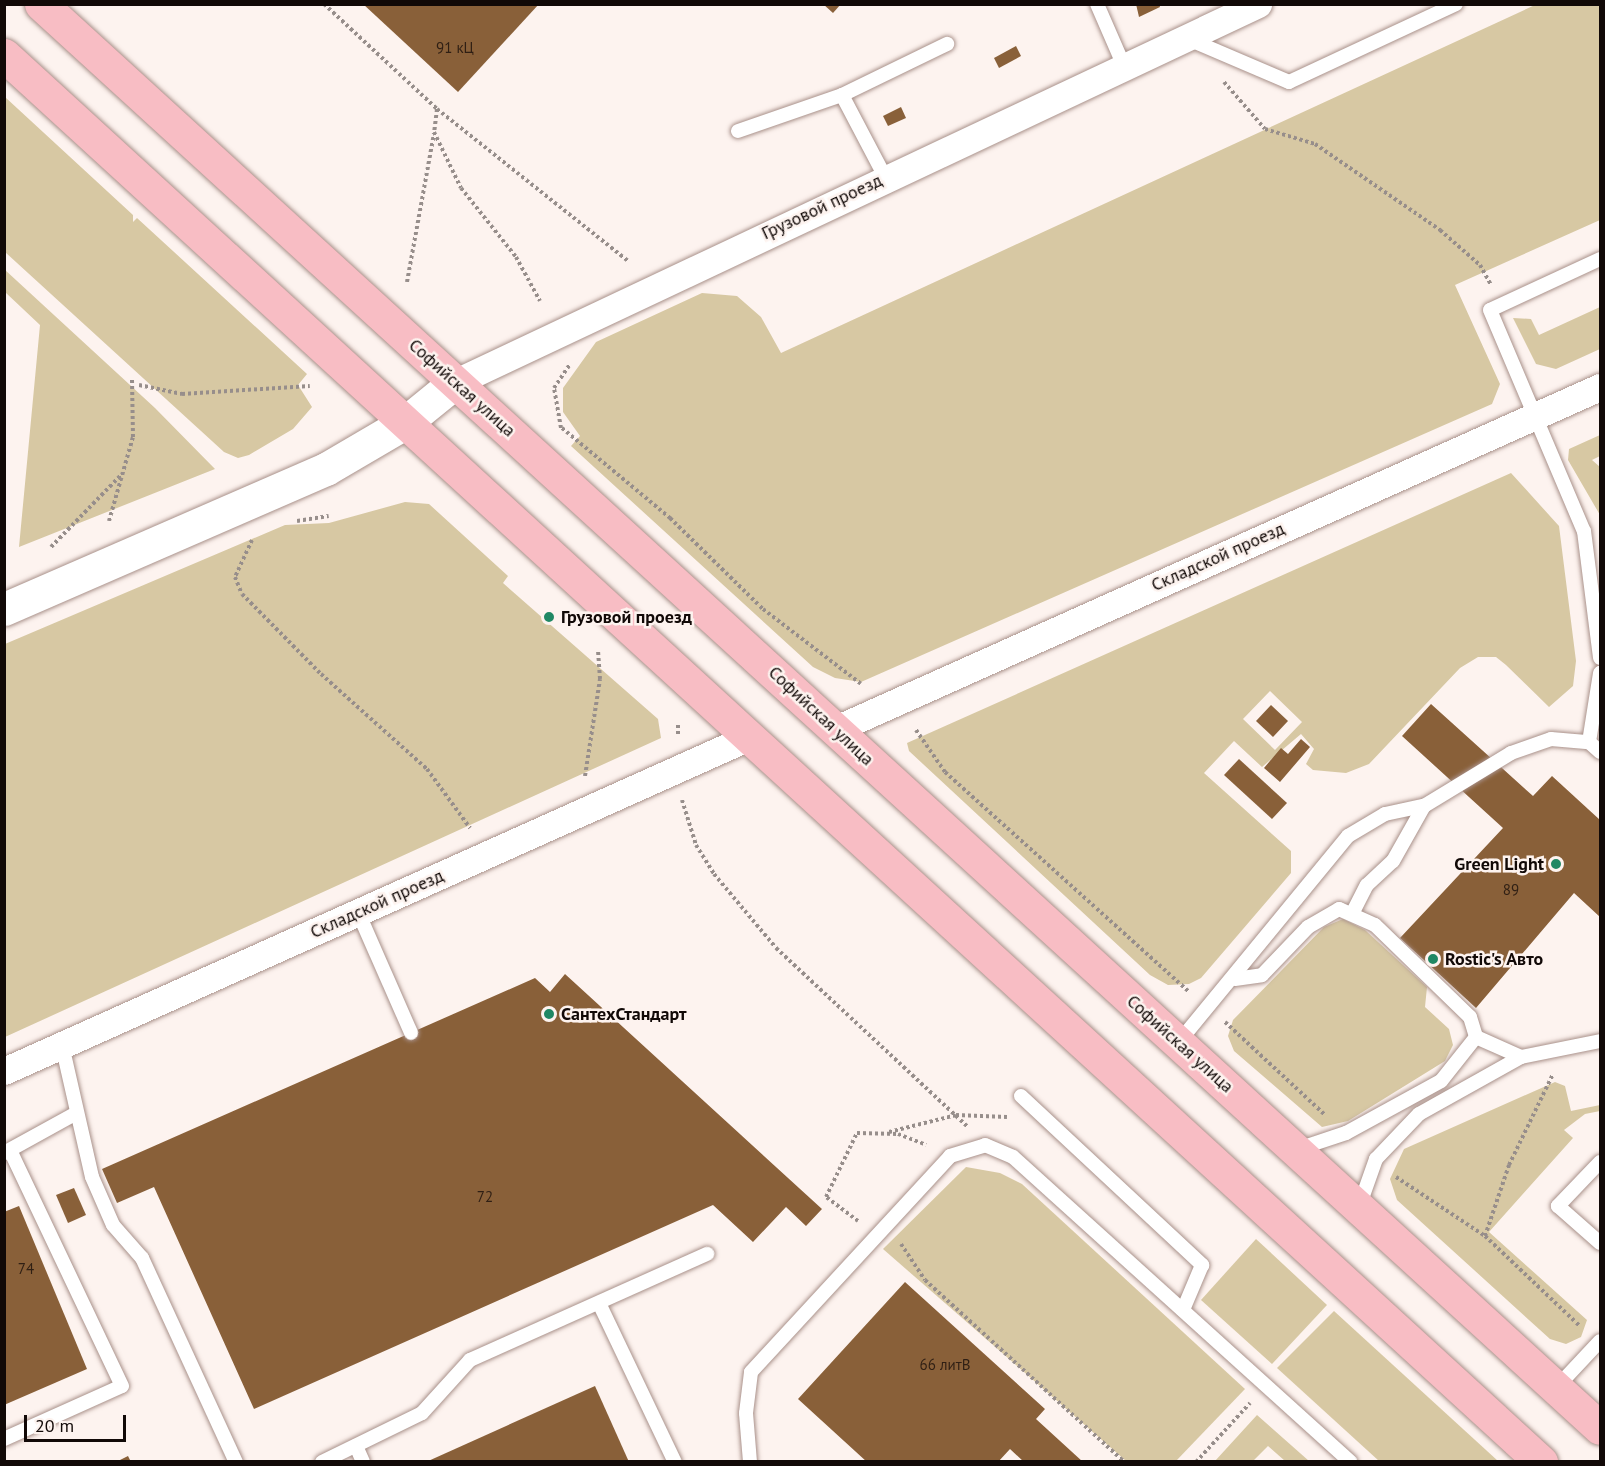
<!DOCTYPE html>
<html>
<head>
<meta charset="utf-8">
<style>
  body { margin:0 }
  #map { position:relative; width:1605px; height:1466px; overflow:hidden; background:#fdf3ef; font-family:"PT Sans",sans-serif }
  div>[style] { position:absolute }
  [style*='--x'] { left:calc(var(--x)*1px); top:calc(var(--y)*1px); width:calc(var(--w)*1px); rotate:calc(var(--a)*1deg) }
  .green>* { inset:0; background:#d7c8a3 }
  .building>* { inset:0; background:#896039 }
  .path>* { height:4px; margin-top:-2px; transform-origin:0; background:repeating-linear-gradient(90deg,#978e8b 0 3px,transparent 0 6px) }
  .roads { filter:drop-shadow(0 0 2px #a9918a) drop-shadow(0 0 2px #a9918a) }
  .service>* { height:14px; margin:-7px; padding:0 7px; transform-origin:7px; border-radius:7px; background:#fff }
  .minor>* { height:27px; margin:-13.5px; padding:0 13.5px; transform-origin:13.5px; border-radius:13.5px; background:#fff }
  .tertiary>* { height:33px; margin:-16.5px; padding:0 16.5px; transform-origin:16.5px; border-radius:16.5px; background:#fff }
  .primary>* { height:33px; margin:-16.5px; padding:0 16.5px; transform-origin:16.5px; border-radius:16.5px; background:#f8bdc4 }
  .dots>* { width:16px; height:16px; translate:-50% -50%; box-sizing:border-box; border:3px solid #fdf3ef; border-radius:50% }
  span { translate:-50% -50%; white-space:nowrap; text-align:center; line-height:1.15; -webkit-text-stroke:5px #fdf3ef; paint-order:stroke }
  .number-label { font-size:15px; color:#2f1f14 }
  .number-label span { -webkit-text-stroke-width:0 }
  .street-label { font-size:18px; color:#110907 }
  .poi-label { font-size:18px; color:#110907; font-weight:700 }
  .left { translate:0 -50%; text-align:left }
  .right { translate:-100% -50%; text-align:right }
  .frame { position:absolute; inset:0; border:6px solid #110907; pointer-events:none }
  .scale { position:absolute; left:24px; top:1415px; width:102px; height:27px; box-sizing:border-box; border:3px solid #110907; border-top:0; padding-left:8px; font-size:18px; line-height:21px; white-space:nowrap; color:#110907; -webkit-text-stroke:4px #fdf3ef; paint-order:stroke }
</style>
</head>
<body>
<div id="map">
  <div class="green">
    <i style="clip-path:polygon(1535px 5px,1600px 5px,1600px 220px,1455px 285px,1500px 384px,1492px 404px,861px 682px,835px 678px,813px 667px,571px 446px,580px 436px,563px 412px,563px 388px,596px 342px,702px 293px,737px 296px,761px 317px,781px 353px)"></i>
    <i style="clip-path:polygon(5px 97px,133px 215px,133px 222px,137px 218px,307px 374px,298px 385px,312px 407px,293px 429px,249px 455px,238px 458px,224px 452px,5px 252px)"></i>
    <i style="clip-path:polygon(4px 269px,155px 408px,215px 469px,19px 547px,40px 325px,5px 292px)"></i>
    <i style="clip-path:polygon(1600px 307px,1600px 349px,1556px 369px,1536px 364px,1513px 318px,1531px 319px,1539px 335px)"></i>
    <i style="clip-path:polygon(1600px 435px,1600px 456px,1592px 460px,1600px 467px,1600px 515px,1568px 460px,1569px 449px)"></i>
    <i style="clip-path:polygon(evenodd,1511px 473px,1559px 526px,1576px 661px,1573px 686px,1549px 707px,1506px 665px,1496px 657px,1478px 657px,1460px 668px,1369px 764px,1346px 773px,1313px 770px,1306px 764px,1314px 749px,1301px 734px,1262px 767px,1234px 741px,1204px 773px,1291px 851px,1291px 873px,1201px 978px,1189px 984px,1168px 985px,1150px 975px,909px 751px,907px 743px,1511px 473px,1270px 691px,1302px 722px,1275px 750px,1243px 719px,1270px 691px)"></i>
    <i style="clip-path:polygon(405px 502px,429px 504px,508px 576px,503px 583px,658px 719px,661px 738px,5px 1037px,5px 644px,285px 525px,329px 523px)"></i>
    <i style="clip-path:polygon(1343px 919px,1365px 930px,1427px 987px,1425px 1007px,1449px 1029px,1453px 1045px,1445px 1061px,1348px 1121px,1322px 1127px,1234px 1051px,1228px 1036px,1233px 1020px,1324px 927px)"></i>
    <i style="clip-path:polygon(1555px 1082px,1565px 1086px,1571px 1111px,1600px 1105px,1600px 1111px,1585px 1114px,1564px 1130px,1573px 1138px,1489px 1232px,1587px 1320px,1581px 1337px,1566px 1344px,1550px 1339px,1397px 1200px,1390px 1179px,1404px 1149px)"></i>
    <i style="clip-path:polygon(966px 1167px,1000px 1173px,1022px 1184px,1245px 1389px,1176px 1461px,1126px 1461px,883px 1249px)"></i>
    <i style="clip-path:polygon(1256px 1239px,1327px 1305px,1272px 1364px,1201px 1300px)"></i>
    <i style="clip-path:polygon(1334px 1311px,1498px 1461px,1379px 1461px,1277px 1368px)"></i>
    <i style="clip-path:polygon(1257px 1415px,1309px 1461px,1285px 1461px,1268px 1446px,1253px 1461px,1215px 1461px)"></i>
  </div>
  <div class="building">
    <i style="clip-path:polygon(363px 4px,539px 4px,458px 92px)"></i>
    <i style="clip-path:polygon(823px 4px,841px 4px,833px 13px)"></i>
    <i style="clip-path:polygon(1136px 4px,1159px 4px,1160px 7px,1139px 17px)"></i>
    <i style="clip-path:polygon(1016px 46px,1021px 56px,999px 68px,994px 58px)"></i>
    <i style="clip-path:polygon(901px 107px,906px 118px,888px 126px,883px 116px)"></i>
    <i style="clip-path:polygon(1431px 704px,1533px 796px,1552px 776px,1600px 820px,1600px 917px,1574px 893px,1476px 1008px,1400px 938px,1503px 828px,1402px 736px)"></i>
    <i style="clip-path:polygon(1271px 705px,1288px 721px,1273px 737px,1256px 721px)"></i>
    <i style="clip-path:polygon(1301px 739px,1310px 747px,1280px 782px,1264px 768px,1281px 748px,1288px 754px)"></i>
    <i style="clip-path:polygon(1239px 759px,1287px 803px,1272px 819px,1224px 775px)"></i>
    <i style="clip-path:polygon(565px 974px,822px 1209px,806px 1226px,786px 1207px,753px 1242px,713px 1205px,254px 1409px,154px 1187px,117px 1203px,102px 1169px,535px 978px,550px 992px)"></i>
    <i style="clip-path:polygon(74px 1188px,86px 1215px,68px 1223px,56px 1195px)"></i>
    <i style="clip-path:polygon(19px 1206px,87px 1369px,4px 1405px,4px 1212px)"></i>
    <i style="clip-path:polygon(905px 1282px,1045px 1409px,1036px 1419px,1083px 1462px,1024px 1462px,1010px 1449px,998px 1462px,867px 1462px,798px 1399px)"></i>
    <i style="clip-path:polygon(595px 1386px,629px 1462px,426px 1462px)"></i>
    <i style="clip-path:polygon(128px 1456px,131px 1462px,116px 1462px)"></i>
  </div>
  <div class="path">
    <i style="--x:324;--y:4;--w:154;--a:42.9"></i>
    <i style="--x:437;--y:109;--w:244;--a:38.5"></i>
    <i style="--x:1224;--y:82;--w:62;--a:48.9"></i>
    <i style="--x:1265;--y:129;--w:52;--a:16.7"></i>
    <i style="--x:1315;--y:144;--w:152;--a:34.5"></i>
    <i style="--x:1440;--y:230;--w:53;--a:41.2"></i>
    <i style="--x:1480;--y:265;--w:23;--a:61"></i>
    <i style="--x:437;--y:109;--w:23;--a:97"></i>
    <i style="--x:434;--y:132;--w:62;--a:64.3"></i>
    <i style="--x:461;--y:188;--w:88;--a:51.4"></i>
    <i style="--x:516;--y:257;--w:50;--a:61.4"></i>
    <i style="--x:407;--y:282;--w:151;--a:-79.7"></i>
    <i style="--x:139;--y:385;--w:44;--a:11.8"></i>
    <i style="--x:182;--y:394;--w:128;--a:-3.6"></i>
    <i style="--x:561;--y:428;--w:41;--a:-99.9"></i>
    <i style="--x:554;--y:388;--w:29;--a:-56"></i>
    <i style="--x:562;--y:428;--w:141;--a:39.8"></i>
    <i style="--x:670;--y:518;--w:130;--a:44.4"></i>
    <i style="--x:763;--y:609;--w:123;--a:37.4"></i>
    <i style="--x:109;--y:521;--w:87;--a:-74.1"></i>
    <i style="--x:133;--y:437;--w:58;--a:-91"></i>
    <i style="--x:297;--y:521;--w:32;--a:-9"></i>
    <i style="--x:252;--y:540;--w:41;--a:114.7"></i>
    <i style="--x:235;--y:577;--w:18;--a:68"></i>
    <i style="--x:242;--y:594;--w:112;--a:45.4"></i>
    <i style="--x:321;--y:674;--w:142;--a:41.9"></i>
    <i style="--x:427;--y:769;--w:73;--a:53.9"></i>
    <i style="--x:51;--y:547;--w:103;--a:-45.8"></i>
    <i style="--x:678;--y:725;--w:11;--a:90"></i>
    <i style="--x:916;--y:730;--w:51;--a:55.4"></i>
    <i style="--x:945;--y:772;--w:329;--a:42"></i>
    <i style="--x:585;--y:776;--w:98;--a:-81.2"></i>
    <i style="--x:600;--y:679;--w:30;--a:-94"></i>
    <i style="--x:682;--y:800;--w:47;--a:72.7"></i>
    <i style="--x:696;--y:845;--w:34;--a:58"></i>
    <i style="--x:714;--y:874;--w:97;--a:50"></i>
    <i style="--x:776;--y:948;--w:261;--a:43"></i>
    <i style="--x:1225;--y:1022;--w:137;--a:42.9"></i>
    <i style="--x:889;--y:1132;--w:69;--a:-14.2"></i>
    <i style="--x:956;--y:1115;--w:51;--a:2.2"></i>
    <i style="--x:1396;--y:1177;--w:107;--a:33.5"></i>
    <i style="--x:1485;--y:1236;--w:131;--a:43.5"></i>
    <i style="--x:858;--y:1221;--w:40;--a:-143"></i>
    <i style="--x:826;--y:1197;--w:71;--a:-64.2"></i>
    <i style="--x:857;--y:1133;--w:41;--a:1.4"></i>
    <i style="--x:898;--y:1134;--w:30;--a:21"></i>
    <i style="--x:1485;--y:1236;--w:75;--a:-71.3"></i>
    <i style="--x:1509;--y:1165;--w:101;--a:-64.2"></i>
    <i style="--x:901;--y:1244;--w:43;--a:56.3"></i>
    <i style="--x:925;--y:1280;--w:270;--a:42.4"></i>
    <i style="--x:1196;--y:1462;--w:80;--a:-47.5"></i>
  </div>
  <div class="roads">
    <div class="service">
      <i style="--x:1097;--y:4;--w:68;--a:66.5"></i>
      <i style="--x:1186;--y:38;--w:112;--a:23.1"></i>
      <i style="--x:1289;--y:82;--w:184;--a:-25"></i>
      <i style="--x:842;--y:95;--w:93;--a:62.3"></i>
      <i style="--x:738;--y:131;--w:110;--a:-19.1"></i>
      <i style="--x:842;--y:95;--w:117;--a:-25.9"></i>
      <i style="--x:1600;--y:259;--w:121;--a:155.1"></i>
      <i style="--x:1490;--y:310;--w:240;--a:67"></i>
      <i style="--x:1584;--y:531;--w:128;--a:82.8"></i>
      <i style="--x:1589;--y:742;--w:70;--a:-80.9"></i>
      <i style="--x:358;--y:912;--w:132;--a:66.3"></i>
      <i style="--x:1353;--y:912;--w:30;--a:-63"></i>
      <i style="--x:1367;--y:885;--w:35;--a:-43"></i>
      <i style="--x:1393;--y:861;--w:63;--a:-60.6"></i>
      <i style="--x:1235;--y:979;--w:27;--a:-8"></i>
      <i style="--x:1262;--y:975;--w:66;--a:-46.2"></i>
      <i style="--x:1308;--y:927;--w:36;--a:-30"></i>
      <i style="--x:1339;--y:909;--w:39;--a:24"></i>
      <i style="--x:1375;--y:925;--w:132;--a:44.1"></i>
      <i style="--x:1470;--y:1017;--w:21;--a:73"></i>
      <i style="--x:1476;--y:1037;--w:56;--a:128.5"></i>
      <i style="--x:1441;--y:1081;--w:108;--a:151.3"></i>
      <i style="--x:1346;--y:1133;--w:51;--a:161.6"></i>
      <i style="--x:1476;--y:1037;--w:49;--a:24"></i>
      <i style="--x:1178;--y:1043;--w:268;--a:-50.6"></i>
      <i style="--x:1348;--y:836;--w:43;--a:-30.7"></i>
      <i style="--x:1385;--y:814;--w:40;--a:-12"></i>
      <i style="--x:1424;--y:806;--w:102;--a:-31.3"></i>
      <i style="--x:1511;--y:753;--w:42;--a:-19.3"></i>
      <i style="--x:1551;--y:739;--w:38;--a:5"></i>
      <i style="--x:1589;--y:742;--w:15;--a:42"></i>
      <i style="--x:62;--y:1045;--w:135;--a:77.2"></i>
      <i style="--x:92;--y:1177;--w:52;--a:66.4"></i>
      <i style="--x:113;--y:1225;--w:44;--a:48.7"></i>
      <i style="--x:142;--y:1258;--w:225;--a:65.3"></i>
      <i style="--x:1021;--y:1096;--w:248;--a:43"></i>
      <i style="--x:1202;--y:1265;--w:49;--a:112.9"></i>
      <i style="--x:4;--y:1153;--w:81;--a:-28.8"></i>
      <i style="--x:1600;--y:1162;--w:61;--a:133.7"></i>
      <i style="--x:1558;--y:1206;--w:56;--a:41.4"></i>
      <i style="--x:1359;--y:1207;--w:51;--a:-70.5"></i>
      <i style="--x:1376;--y:1159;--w:62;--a:-46.3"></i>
      <i style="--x:1419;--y:1114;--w:117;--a:-29.2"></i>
      <i style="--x:1521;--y:1057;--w:81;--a:-11.4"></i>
      <i style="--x:599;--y:1303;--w:176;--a:64.5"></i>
      <i style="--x:1556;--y:1388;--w:64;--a:-46.9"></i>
      <i style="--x:4;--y:1439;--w:129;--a:-24.2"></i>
      <i style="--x:122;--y:1386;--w:261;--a:-115.4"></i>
      <i style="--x:356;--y:1446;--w:17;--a:66"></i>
      <i style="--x:322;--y:1462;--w:111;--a:-26.1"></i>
      <i style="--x:422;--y:1413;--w:72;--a:-47.8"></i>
      <i style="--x:470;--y:1360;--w:260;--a:-24.1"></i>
      <i style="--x:750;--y:1462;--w:49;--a:-94.7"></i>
      <i style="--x:746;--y:1413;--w:41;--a:-83"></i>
      <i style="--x:751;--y:1372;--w:294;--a:-47.3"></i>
      <i style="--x:950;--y:1156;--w:37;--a:-17"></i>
      <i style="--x:985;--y:1145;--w:30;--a:23"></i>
      <i style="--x:1013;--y:1157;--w:455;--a:42.1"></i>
    </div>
    <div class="minor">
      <i style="--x:454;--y:383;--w:889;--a:-25.24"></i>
      <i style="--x:836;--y:729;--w:837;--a:-24.12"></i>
      <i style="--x:4;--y:1071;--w:816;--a:-24.15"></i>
    </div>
    <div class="tertiary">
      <i style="--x:4;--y:609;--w:351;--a:-23.5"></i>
      <i style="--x:326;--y:469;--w:93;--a:-30.4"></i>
      <i style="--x:406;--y:422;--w:62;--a:-39.1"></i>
    </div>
    <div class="primary">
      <i style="--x:41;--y:4;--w:2111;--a:42.41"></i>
      <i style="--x:4;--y:55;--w:2084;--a:42.47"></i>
    </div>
  </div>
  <div class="dots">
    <i style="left:549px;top:617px;background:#208864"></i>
    <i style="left:1556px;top:864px;background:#208864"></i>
    <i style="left:1433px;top:959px;background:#208864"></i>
    <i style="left:549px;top:1014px;background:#208864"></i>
  </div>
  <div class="number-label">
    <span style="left:455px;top:48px">91 кЦ</span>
    <span style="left:1511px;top:890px">89</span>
    <span style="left:485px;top:1197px">72</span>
    <span style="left:26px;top:1269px">74</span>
    <span style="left:945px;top:1365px">66 литВ</span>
  </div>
  <div class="street-label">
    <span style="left:822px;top:207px;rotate:-25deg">Грузовой проезд</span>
    <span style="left:462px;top:388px;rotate:42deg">Софийская улица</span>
    <span style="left:1218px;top:557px;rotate:-24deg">Складской проезд</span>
    <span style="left:821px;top:716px;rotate:43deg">Софийская улица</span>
    <span style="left:377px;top:904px;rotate:-24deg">Складской проезд</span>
    <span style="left:1180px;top:1044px;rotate:42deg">Софийская улица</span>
  </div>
  <div class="poi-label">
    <span class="left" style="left:561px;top:617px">Грузовой проезд</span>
    <span class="right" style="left:1544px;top:864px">Green Light</span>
    <span class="left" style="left:1445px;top:959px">Rostic's Авто</span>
    <span class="left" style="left:561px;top:1014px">СантехСтандарт</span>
  </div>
  <div class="frame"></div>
  <div class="scale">20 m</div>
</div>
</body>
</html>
